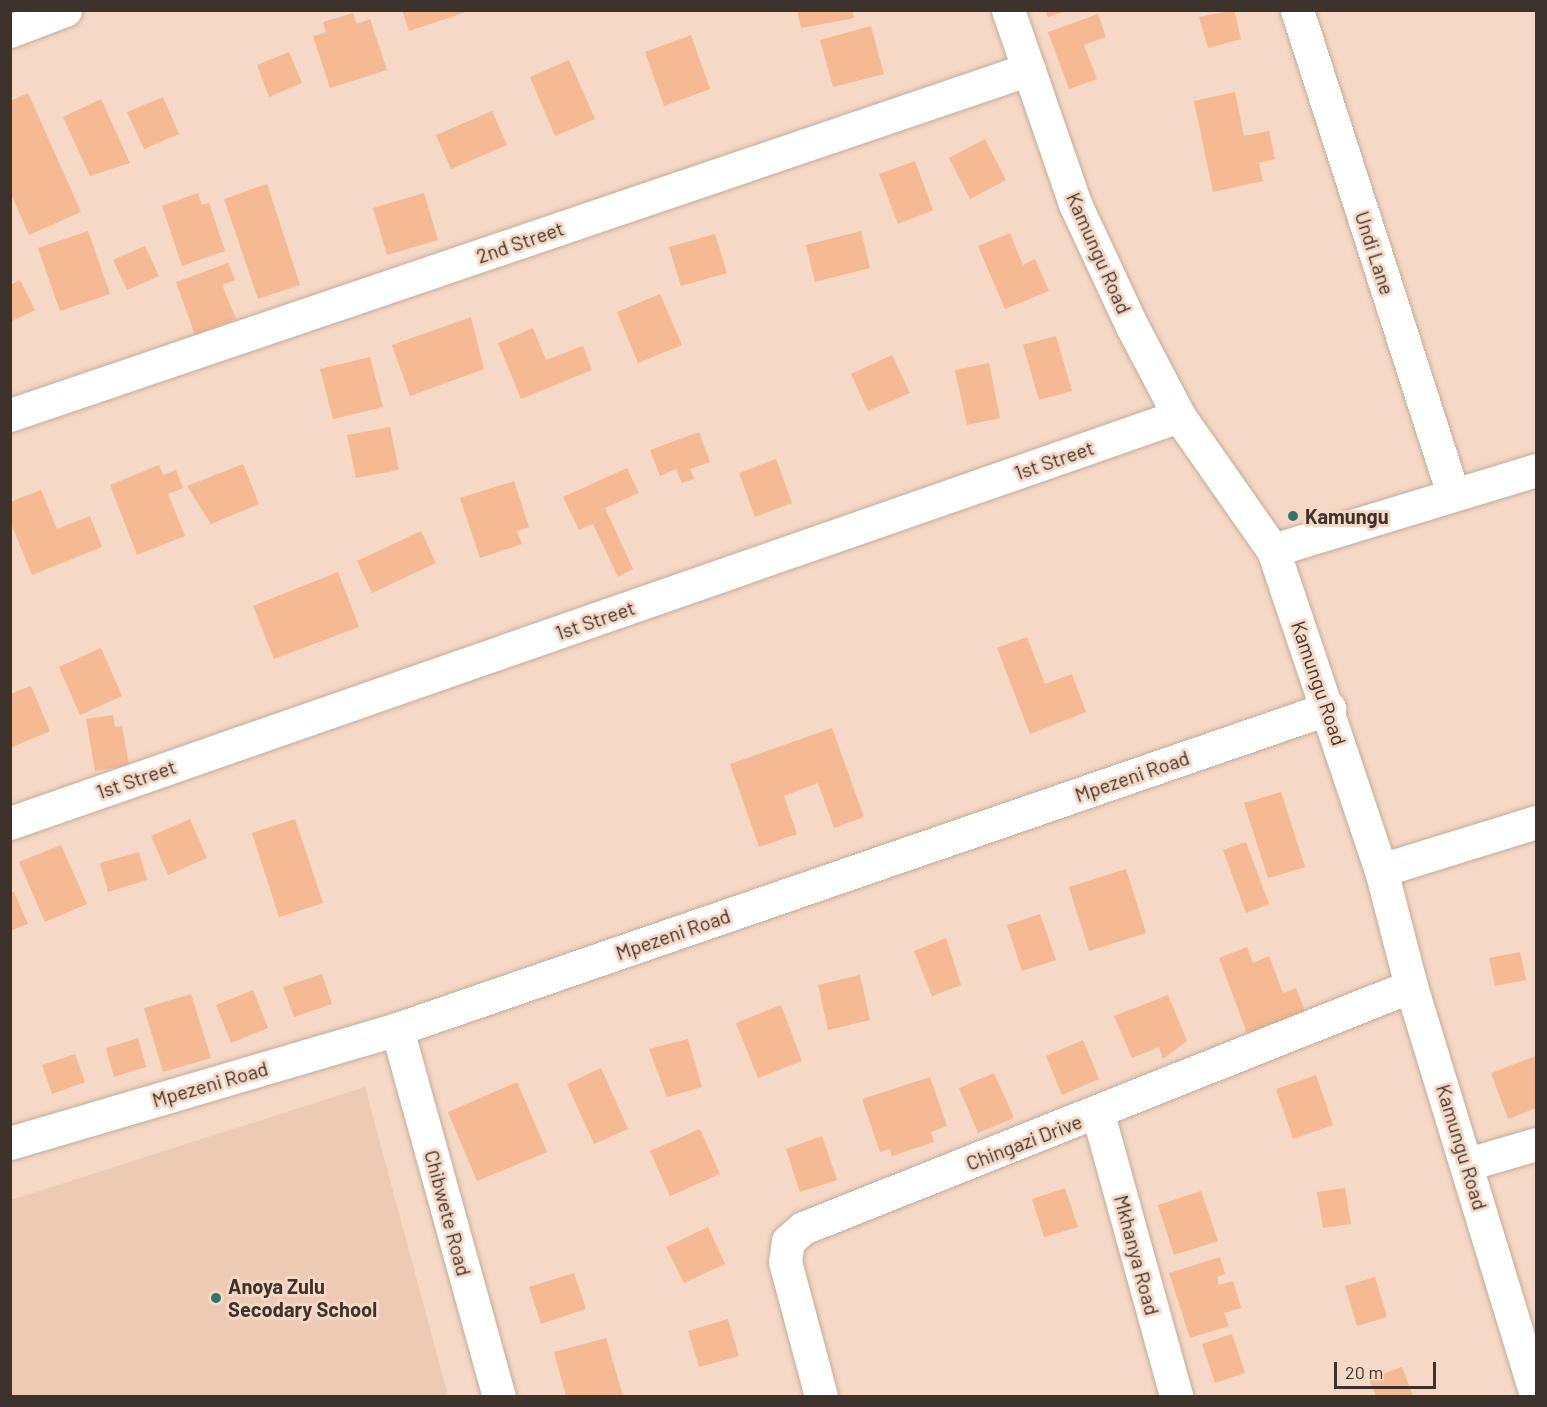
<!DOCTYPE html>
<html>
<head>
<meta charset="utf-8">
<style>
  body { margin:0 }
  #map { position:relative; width:1547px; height:1407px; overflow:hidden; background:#f5d8c5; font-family:Barlow,sans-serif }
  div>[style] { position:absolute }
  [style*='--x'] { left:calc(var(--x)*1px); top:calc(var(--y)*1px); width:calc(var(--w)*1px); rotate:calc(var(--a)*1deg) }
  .built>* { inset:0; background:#eccab3 }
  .building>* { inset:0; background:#f5b993 }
  .roads { filter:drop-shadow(0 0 2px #c6ab99) drop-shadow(0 0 2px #c6ab99) }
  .minor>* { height:33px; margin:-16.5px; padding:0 16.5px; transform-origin:16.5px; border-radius:16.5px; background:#fff }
  .dots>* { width:16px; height:16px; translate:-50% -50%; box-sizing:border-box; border:3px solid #f5d8c5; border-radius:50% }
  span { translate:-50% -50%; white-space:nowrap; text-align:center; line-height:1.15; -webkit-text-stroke:6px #f5d8c5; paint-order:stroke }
  .street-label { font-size:20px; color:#3e332c }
  .poi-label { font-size:20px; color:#3e332c; font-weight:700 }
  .left { translate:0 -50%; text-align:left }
  .frame { position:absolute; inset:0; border:12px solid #3e332c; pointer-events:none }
  .scale { position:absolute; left:1334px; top:1362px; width:102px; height:27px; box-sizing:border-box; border:3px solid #3e332c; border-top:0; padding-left:8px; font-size:18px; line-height:21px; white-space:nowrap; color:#3e332c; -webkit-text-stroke:4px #f5d8c5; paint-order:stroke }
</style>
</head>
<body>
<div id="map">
  <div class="built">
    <i style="clip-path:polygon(365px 1087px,448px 1396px,11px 1396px,11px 1200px)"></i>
  </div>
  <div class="building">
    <i style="clip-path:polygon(402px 10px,469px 10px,469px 11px,409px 31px)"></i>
    <i style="clip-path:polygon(797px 10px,852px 10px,854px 18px,801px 28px)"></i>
    <i style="clip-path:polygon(1045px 10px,1065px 10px,1066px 11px,1048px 17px)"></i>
    <i style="clip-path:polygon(1234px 10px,1241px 39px,1208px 48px,1199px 17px)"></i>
    <i style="clip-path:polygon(353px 13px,357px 24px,370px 19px,387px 70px,330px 88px,313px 36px,326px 32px,323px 22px)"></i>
    <i style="clip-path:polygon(1098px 14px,1106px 37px,1084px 45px,1097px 79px,1069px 89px,1048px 32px)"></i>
    <i style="clip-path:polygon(871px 26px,884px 74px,833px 87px,820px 40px)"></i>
    <i style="clip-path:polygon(691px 35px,710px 89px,664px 106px,645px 52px)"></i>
    <i style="clip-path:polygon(289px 52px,302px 83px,269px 97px,257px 65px)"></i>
    <i style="clip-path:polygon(569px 60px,595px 119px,555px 136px,530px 77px)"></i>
    <i style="clip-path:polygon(1235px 92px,1244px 136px,1269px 131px,1275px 159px,1259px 163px,1263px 181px,1213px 192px,1194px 101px)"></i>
    <i style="clip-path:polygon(28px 93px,81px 212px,29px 235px,10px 192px,10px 101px)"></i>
    <i style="clip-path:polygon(163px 97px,179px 134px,144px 149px,127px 112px)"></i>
    <i style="clip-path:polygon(101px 99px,130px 163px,90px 176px,63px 117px)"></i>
    <i style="clip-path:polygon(492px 111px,507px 145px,451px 169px,436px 135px)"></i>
    <i style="clip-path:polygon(985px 139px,1006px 180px,970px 199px,949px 158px)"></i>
    <i style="clip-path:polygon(915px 161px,933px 210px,898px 224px,879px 174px)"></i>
    <i style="clip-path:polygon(267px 184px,300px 285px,258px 299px,224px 199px)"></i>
    <i style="clip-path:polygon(198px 193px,202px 205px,209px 203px,225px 251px,182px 266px,162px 206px)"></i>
    <i style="clip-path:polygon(424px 193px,438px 240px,387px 255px,373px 208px)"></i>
    <i style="clip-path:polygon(88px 231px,110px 294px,60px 311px,38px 248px)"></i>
    <i style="clip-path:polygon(861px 231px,870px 268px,815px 282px,806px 245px)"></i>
    <i style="clip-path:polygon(1010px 233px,1023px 265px,1035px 259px,1049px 291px,1005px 309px,978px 246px)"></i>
    <i style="clip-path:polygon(715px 234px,727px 273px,681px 286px,669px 247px)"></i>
    <i style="clip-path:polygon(145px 246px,159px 276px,127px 290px,113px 260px)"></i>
    <i style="clip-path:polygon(228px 263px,235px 280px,222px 285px,236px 319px,195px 335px,176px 282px)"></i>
    <i style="clip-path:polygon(20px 280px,35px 310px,10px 322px,10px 285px)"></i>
    <i style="clip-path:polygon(660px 294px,682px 345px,638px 363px,617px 312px)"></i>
    <i style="clip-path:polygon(471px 317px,484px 369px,410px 396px,392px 345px)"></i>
    <i style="clip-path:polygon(533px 328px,546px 360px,583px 346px,592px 370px,521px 399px,498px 343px)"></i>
    <i style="clip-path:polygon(1056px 336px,1072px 391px,1039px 400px,1023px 345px)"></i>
    <i style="clip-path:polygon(892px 355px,910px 393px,868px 411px,851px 374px)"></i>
    <i style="clip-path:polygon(370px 357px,383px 407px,333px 419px,320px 369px)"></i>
    <i style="clip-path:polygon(989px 363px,1000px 418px,967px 425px,955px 370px)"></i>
    <i style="clip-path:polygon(390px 427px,399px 470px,356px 478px,347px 435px)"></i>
    <i style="clip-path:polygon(699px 432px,710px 462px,690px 469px,694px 479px,682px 483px,676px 469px,660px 476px,650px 450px)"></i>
    <i style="clip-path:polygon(776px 459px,792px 503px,755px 517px,739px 473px)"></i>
    <i style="clip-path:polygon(243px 464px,259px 504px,211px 524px,187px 486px)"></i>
    <i style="clip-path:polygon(159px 465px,163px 475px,176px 470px,183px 488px,168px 494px,185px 536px,137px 555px,110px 485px)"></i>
    <i style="clip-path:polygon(627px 468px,639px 493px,605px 508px,633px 569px,618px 577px,593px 524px,579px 530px,563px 497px)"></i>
    <i style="clip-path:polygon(514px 481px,529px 527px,517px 531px,522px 544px,480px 558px,460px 498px)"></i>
    <i style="clip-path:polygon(41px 490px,57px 529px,90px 516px,102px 547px,32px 575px,10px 521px,10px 502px)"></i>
    <i style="clip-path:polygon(421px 531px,436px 563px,372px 593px,357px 561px)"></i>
    <i style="clip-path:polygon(338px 572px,359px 627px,274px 659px,253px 606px)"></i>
    <i style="clip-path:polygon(1027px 637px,1045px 684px,1072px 674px,1086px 712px,1030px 734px,997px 648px)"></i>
    <i style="clip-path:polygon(101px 648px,122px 696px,80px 715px,59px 667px)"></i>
    <i style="clip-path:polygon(31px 686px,50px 731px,10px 748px,10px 694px)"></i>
    <i style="clip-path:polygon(113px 715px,115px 727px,122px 726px,129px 765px,95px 771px,86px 719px)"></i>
    <i style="clip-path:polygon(832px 728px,864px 817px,834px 828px,818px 783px,784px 796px,797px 834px,759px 847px,730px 764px)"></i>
    <i style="clip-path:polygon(1281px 792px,1305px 867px,1268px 878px,1244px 803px)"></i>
    <i style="clip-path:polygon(190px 819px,207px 858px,168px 875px,151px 836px)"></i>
    <i style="clip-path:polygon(295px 819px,323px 903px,279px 917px,252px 833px)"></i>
    <i style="clip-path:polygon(1246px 842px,1269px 904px,1246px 913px,1223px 850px)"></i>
    <i style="clip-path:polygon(61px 845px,87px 904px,45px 922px,19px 862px)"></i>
    <i style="clip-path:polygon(139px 852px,147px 880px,108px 892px,100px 863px)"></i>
    <i style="clip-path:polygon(1126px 869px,1146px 933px,1089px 951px,1069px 887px)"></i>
    <i style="clip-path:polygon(14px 892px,28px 924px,10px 931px,10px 893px)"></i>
    <i style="clip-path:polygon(1040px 914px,1056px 960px,1022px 971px,1007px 925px)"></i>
    <i style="clip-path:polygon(946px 938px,961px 985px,932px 996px,914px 951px)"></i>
    <i style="clip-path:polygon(1247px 947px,1253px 963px,1269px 956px,1283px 993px,1296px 988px,1308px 1019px,1250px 1041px,1219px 958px)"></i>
    <i style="clip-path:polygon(1520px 952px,1526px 980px,1495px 986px,1489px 958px)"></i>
    <i style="clip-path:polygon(322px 974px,332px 1004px,294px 1017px,283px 987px)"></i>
    <i style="clip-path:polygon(860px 975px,870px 1020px,828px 1030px,818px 985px)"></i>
    <i style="clip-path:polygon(253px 990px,268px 1028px,231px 1043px,216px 1005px)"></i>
    <i style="clip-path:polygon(191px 994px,211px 1058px,163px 1072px,144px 1008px)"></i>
    <i style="clip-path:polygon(1168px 995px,1187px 1041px,1163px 1059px,1159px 1047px,1132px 1058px,1114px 1016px)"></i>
    <i style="clip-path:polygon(781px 1005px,802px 1061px,758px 1078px,736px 1023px)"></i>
    <i style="clip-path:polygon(138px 1038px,146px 1067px,114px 1077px,106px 1048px)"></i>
    <i style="clip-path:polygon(688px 1039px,702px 1087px,667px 1097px,649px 1049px)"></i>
    <i style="clip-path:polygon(1083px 1040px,1099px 1079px,1062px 1095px,1046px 1056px)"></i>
    <i style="clip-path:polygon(75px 1054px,85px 1082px,52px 1094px,42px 1065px)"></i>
    <i style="clip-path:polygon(1536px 1056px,1536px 1108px,1508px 1119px,1491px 1073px)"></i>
    <i style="clip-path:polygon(601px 1068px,628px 1129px,594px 1144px,567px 1084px)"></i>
    <i style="clip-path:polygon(994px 1073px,1014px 1118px,978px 1133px,959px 1088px)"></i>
    <i style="clip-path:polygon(1316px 1075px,1333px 1125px,1293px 1139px,1276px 1089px)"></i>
    <i style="clip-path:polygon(930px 1077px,947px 1126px,931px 1132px,934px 1142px,892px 1156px,890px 1149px,880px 1152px,862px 1099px)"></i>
    <i style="clip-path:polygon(517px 1082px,547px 1152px,477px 1181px,448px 1112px)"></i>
    <i style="clip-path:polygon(700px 1129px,720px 1174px,670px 1196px,650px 1151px)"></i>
    <i style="clip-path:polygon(822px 1136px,837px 1180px,800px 1192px,786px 1149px)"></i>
    <i style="clip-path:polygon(1065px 1188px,1078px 1227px,1044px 1237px,1032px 1199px)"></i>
    <i style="clip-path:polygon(1345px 1188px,1351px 1224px,1323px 1228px,1317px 1192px)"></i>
    <i style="clip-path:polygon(1201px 1191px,1218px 1241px,1174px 1255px,1158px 1205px)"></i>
    <i style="clip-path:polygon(708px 1227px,725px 1264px,684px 1283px,666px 1247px)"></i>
    <i style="clip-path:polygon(1220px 1257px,1225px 1274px,1217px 1277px,1219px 1285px,1233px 1281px,1241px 1308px,1224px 1313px,1229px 1326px,1190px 1338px,1169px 1273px)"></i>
    <i style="clip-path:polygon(574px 1273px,586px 1309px,541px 1324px,529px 1287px)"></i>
    <i style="clip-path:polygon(1375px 1277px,1387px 1317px,1357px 1326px,1345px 1286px)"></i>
    <i style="clip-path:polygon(728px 1319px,739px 1356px,699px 1367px,688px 1331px)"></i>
    <i style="clip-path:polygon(1232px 1334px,1245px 1373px,1215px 1383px,1202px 1344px)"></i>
    <i style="clip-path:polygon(606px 1338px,623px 1396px,566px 1396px,554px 1352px)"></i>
    <i style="clip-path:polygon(1402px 1367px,1413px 1396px,1376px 1396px,1369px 1379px)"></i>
  </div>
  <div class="roads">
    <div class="minor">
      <i style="--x:1008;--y:10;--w:205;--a:70.9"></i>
      <i style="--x:1075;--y:204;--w:135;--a:65"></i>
      <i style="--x:1132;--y:326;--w:102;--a:62.4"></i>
      <i style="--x:1179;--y:416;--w:164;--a:55"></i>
      <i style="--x:1273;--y:550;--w:338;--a:71.4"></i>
      <i style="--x:1381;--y:870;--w:120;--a:75.5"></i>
      <i style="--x:1411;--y:986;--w:428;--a:73"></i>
      <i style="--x:1297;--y:10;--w:509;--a:72.14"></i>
      <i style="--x:10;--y:31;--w:59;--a:-20.9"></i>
      <i style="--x:10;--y:415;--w:1076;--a:-18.75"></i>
      <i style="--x:1273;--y:550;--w:275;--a:-16.9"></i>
      <i style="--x:10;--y:823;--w:1238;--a:-19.2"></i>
      <i style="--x:1381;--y:870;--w:162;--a:-17.2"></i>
      <i style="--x:397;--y:1029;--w:381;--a:74.5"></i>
      <i style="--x:1098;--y:1114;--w:293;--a:74.5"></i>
      <i style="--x:10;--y:1143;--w:403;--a:-16.4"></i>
      <i style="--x:397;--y:1029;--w:986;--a:-19"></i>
      <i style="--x:1468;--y:1164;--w:71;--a:-16.4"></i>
      <i style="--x:821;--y:1396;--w:139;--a:-105"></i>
      <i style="--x:785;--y:1262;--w:21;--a:-82"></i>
      <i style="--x:788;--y:1241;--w:20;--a:-41"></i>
      <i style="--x:803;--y:1228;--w:654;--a:-21.7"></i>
    </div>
  </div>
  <div class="dots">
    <i style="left:1293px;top:516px;background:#32766a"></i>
    <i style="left:216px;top:1298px;background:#32766a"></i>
  </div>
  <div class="street-label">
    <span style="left:520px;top:242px;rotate:-19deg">2nd Street</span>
    <span style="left:1099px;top:253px;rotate:66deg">Kamungu Road</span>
    <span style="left:1375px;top:253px;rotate:72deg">Undi Lane</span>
    <span style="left:1054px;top:460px;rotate:-19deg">1st Street</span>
    <span style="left:595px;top:620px;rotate:-19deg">1st Street</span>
    <span style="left:1319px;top:683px;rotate:71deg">Kamungu Road</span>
    <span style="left:1132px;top:776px;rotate:-19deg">Mpezeni Road</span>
    <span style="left:136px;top:779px;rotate:-19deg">1st Street</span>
    <span style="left:673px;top:934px;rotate:-19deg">Mpezeni Road</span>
    <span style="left:210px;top:1084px;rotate:-16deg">Mpezeni Road</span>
    <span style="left:1024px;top:1142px;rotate:-21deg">Chingazi Drive</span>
    <span style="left:1462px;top:1147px;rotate:73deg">Kamungu Road</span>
    <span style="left:448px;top:1213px;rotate:75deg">Chibwete Road</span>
    <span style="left:1137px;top:1255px;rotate:75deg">Mkhanya Road</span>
  </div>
  <div class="poi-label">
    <span class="left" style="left:1305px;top:516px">Kamungu</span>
    <span class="left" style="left:228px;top:1298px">Anoya Zulu<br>Secodary School</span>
  </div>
  <div class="frame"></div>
  <div class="scale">20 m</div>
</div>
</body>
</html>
